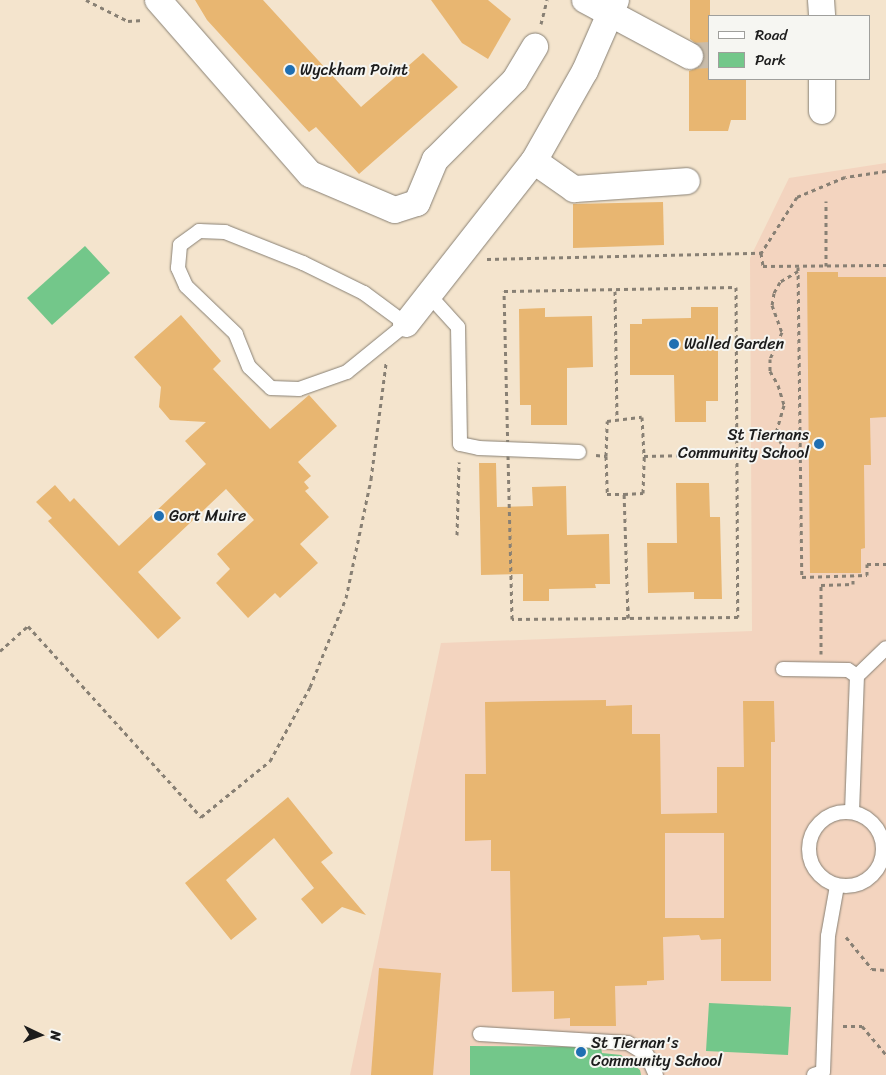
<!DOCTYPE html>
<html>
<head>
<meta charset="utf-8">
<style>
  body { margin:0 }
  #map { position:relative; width:886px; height:1075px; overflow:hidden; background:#f4e4cd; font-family:Sriracha,sans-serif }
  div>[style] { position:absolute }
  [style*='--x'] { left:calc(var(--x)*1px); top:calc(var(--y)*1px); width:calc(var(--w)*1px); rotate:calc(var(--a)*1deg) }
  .built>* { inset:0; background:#f3d4bf }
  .green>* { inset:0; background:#73c78a }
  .building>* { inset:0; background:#e8b671 }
  .minor-tunnel>* { height:26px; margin-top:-13px; transform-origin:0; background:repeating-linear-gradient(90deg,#c9bcaa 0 26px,transparent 0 39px) }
  .path>* { height:3px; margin-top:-1.5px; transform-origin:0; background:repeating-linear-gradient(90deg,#888074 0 4px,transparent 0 8px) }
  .roads { filter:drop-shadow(0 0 1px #888074) drop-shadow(0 0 1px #888074) }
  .service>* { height:14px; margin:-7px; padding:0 7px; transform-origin:7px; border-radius:7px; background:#fff }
  .service>.ring { margin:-7px; padding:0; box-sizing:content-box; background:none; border:14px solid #fff; border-radius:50% }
  .minor>* { height:26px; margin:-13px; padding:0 13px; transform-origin:13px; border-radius:13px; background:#fff }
  .dots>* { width:14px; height:14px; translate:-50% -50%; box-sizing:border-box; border:2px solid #f6f6f2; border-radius:50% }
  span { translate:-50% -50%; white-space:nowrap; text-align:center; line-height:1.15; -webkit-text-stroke:4px #f6f6f2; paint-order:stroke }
  .poi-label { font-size:16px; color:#1c1c1c }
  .left { translate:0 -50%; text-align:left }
  .right { translate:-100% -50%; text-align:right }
  .legend { position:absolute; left:708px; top:15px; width:162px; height:65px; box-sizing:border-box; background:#f6f6f2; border:1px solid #9f9f9c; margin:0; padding:6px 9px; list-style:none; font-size:15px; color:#1c1c1c }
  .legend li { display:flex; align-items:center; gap:10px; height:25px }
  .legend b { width:25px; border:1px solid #9f9f9c }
  .north { position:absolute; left:15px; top:1010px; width:50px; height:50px; -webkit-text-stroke:4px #f6f6f2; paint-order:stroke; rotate:93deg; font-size:14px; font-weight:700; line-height:20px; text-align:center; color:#1c1c1c }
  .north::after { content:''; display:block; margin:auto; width:18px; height:22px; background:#1c1c1c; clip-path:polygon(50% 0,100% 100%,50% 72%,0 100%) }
</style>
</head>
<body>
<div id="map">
  <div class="built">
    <i style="clip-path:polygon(886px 163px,886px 1075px,350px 1075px,441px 643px,752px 631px,750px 258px,789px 178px)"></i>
  </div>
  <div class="green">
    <i style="clip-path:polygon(85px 246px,110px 273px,52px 325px,27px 298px)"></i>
    <i style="clip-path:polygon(709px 1003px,791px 1007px,788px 1055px,706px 1051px)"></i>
    <i style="clip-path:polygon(470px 1046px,601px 1047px,602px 1053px,621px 1055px,640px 1070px,641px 1075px,470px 1075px)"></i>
  </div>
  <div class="building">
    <i style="clip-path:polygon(195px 0,263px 0,361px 107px,423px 53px,458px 87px,359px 174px,316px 127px,309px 132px,207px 20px)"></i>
    <i style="clip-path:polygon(431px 0,488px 0,511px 19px,488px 59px,462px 43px)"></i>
    <i style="clip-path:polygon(690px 0,710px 0,710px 79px,746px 79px,746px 120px,731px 120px,728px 131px,689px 131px,689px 71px,698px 68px,705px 56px,702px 48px,690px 39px)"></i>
    <i style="clip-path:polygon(663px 202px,664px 245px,573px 248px,573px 204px)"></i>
    <i style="clip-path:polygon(807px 272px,838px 272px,838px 277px,886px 277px,886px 417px,870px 418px,871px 465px,864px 465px,865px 548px,861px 549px,861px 573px,810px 573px)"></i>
    <i style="clip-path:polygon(691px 307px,718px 307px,718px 401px,706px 401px,706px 422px,675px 422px,674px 375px,630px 375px,630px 324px,642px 324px,642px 319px,691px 318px)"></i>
    <i style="clip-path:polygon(545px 308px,545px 317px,592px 316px,593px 367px,567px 368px,567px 425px,531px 425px,531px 405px,520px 405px,519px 309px)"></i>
    <i style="clip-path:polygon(181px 315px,221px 361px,213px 369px,270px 429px,309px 395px,337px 426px,298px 462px,311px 476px,304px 482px,309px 488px,305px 491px,329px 517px,300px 544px,318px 563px,280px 598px,275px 593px,248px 618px,216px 583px,230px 569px,217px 554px,254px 520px,226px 489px,138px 572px,181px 618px,158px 639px,48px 521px,52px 518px,36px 502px,55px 485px,70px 502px,74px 498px,119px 546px,206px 464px,185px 441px,206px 422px,170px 420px,159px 407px,161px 387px,134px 357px)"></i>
    <i style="clip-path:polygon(479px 463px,496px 463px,497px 507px,533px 506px,532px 487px,566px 486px,567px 535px,609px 534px,610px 584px,595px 584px,596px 588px,549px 589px,549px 601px,523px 601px,523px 574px,481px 575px)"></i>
    <i style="clip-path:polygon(676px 483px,709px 483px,710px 517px,720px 517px,722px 599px,694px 599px,694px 592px,648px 593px,647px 543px,677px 543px)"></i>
    <i style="clip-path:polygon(evenodd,606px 700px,606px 706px,632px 705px,632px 734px,660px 734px,661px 814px,717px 813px,717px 767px,744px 767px,743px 701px,774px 701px,775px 742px,771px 742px,771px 981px,721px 981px,721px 939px,701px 940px,699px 935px,663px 937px,664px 980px,647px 981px,647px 985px,615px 986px,616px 1026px,570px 1026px,570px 1018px,554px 1019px,554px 991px,512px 992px,510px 871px,491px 871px,491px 840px,465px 841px,465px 774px,486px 774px,485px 702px,606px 700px,665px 833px,724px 833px,724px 918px,665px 918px,665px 833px)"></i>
    <i style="clip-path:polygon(288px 797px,333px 853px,321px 862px,366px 915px,342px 907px,322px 924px,301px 899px,314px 888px,274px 838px,226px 880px,257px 919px,231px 940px,185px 883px)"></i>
    <i style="clip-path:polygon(379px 968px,441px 973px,433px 1075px,371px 1075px)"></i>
  </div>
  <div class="minor-tunnel">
    <i style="--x:690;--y:56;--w:20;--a:-3"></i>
  </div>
  <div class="path">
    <i style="--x:86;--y:0;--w:47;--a:26.6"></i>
    <i style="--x:128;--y:21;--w:15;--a:-4"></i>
    <i style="--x:541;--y:24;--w:25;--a:-76"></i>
    <i style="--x:886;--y:171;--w:41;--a:171.7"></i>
    <i style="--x:845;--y:177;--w:52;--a:157.4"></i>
    <i style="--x:797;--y:197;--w:67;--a:122.7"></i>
    <i style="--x:761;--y:253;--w:13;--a:81"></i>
    <i style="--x:763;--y:266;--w:123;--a:-0.5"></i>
    <i style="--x:487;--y:259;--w:274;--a:-1.3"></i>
    <i style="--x:826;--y:266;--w:65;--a:-90"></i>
    <i style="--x:798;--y:267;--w:310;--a:89.3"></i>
    <i style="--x:802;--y:577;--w:65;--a:-1.8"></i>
    <i style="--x:867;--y:575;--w:11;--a:-90"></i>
    <i style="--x:867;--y:564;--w:19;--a:0"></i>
    <i style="--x:798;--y:271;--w:21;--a:149"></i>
    <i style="--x:780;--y:282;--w:13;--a:119"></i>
    <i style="--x:774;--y:293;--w:12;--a:99"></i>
    <i style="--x:772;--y:305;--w:29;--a:70"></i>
    <i style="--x:782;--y:332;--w:30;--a:114"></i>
    <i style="--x:770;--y:359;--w:12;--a:90"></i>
    <i style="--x:770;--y:371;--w:16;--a:60"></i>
    <i style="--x:778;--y:385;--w:21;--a:73"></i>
    <i style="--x:784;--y:405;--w:29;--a:106"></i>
    <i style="--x:776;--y:433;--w:13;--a:63"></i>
    <i style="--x:782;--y:445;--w:22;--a:34"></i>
    <i style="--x:736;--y:287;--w:330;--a:89.7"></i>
    <i style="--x:738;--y:617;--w:226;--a:179.5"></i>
    <i style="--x:512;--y:619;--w:328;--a:-91.4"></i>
    <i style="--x:504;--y:291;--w:232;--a:-1"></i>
    <i style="--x:615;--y:291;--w:129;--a:89.1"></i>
    <i style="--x:596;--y:455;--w:10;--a:6"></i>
    <i style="--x:606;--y:456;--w:35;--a:-88"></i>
    <i style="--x:607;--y:421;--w:35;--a:-7"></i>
    <i style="--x:642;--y:417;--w:39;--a:87"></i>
    <i style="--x:644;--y:456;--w:92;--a:-1.2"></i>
    <i style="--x:606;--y:456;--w:38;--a:88"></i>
    <i style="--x:607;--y:494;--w:17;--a:0"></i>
    <i style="--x:457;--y:535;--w:73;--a:-88.4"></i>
    <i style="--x:628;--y:607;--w:11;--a:90"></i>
    <i style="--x:628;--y:618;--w:124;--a:-91.8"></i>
    <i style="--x:624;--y:494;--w:19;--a:-3"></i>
    <i style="--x:643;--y:493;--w:37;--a:-88"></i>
    <i style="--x:0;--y:651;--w:38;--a:-42"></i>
    <i style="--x:28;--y:626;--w:258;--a:47.8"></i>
    <i style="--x:201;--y:817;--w:89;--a:-39.1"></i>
    <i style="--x:270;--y:761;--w:84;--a:-61.6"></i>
    <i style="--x:310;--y:687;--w:96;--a:-68"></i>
    <i style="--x:346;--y:598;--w:122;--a:-78.1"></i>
    <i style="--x:371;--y:479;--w:117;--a:-82.6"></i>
    <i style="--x:821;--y:654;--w:69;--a:-90"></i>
    <i style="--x:821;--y:585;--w:32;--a:-2"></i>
    <i style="--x:853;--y:584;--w:8;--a:-90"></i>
    <i style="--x:846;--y:937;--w:41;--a:50.9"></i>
    <i style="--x:872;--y:969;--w:14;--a:4"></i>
    <i style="--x:843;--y:1026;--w:19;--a:0"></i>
    <i style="--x:862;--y:1026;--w:38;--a:50"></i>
  </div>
  <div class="roads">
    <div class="service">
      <i style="--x:199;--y:231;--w:26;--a:2"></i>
      <i style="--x:225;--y:232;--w:84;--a:21.7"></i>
      <i style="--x:303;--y:263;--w:68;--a:26.2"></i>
      <i style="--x:364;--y:293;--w:52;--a:36.4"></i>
      <i style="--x:406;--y:324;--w:76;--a:140.9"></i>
      <i style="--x:347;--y:372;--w:51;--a:160.5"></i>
      <i style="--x:299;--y:389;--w:28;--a:-178"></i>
      <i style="--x:271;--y:388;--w:30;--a:-136"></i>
      <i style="--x:249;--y:367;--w:35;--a:-112"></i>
      <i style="--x:236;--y:334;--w:69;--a:-136.2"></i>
      <i style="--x:186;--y:286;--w:20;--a:-114"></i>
      <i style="--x:178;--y:268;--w:23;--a:-85"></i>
      <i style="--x:180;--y:245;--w:24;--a:-36"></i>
      <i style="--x:429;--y:295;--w:43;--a:47.8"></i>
      <i style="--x:458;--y:327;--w:117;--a:89"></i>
      <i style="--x:460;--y:444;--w:19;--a:12"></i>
      <i style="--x:479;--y:448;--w:100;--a:2.3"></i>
      <i style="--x:783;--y:669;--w:65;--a:0.9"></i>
      <i style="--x:848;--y:670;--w:11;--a:34"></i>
      <i class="ring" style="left:809px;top:812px;width:60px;height:60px"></i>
      <i style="--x:852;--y:812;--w:136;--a:-87.9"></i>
      <i style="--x:857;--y:676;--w:40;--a:-44"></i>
      <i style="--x:480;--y:1034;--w:148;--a:3.5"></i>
      <i style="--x:628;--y:1043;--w:22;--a:32"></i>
      <i style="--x:647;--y:1055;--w:22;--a:66"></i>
      <i style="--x:814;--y:1075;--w:9;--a:-18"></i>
      <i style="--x:823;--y:1072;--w:136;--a:-87.9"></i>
      <i style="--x:828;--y:936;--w:51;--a:-79.8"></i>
    </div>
    <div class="minor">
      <i style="--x:158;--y:0;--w:231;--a:48.9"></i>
      <i style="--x:310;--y:174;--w:92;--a:23"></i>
      <i style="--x:395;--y:210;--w:23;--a:-18"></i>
      <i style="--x:417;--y:203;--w:47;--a:-67.3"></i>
      <i style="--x:435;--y:160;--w:113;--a:-45"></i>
      <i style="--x:515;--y:80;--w:39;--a:-59"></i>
      <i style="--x:585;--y:0;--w:119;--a:28.1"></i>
      <i style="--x:821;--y:0;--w:16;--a:86"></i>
      <i style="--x:822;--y:111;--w:32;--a:-90"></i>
      <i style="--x:534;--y:161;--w:49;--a:35"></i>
      <i style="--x:574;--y:189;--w:113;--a:-4"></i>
      <i style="--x:406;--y:324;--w:207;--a:-51.9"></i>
      <i style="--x:534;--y:161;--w:103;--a:-60.5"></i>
      <i style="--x:585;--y:71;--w:77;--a:-66.4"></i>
    </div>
  </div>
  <div class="dots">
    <i style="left:290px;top:70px;background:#1f6fb2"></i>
    <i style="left:674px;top:344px;background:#1f6fb2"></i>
    <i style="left:819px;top:444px;background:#1f6fb2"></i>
    <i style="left:159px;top:516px;background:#1f6fb2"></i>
    <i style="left:581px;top:1052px;background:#1f6fb2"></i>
  </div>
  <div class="poi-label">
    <span class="left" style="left:300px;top:70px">Wyckham Point</span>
    <span class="left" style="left:684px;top:344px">Walled Garden</span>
    <span class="right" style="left:809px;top:444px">St Tiernans<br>Community School</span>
    <span class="left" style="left:169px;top:516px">Gort Muire</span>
    <span class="left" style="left:591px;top:1052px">St Tiernan's<br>Community School</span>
  </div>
  <ul class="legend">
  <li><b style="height:6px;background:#fff"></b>Road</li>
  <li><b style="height:14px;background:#73c78a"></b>Park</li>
  </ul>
  <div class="north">N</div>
</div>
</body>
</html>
